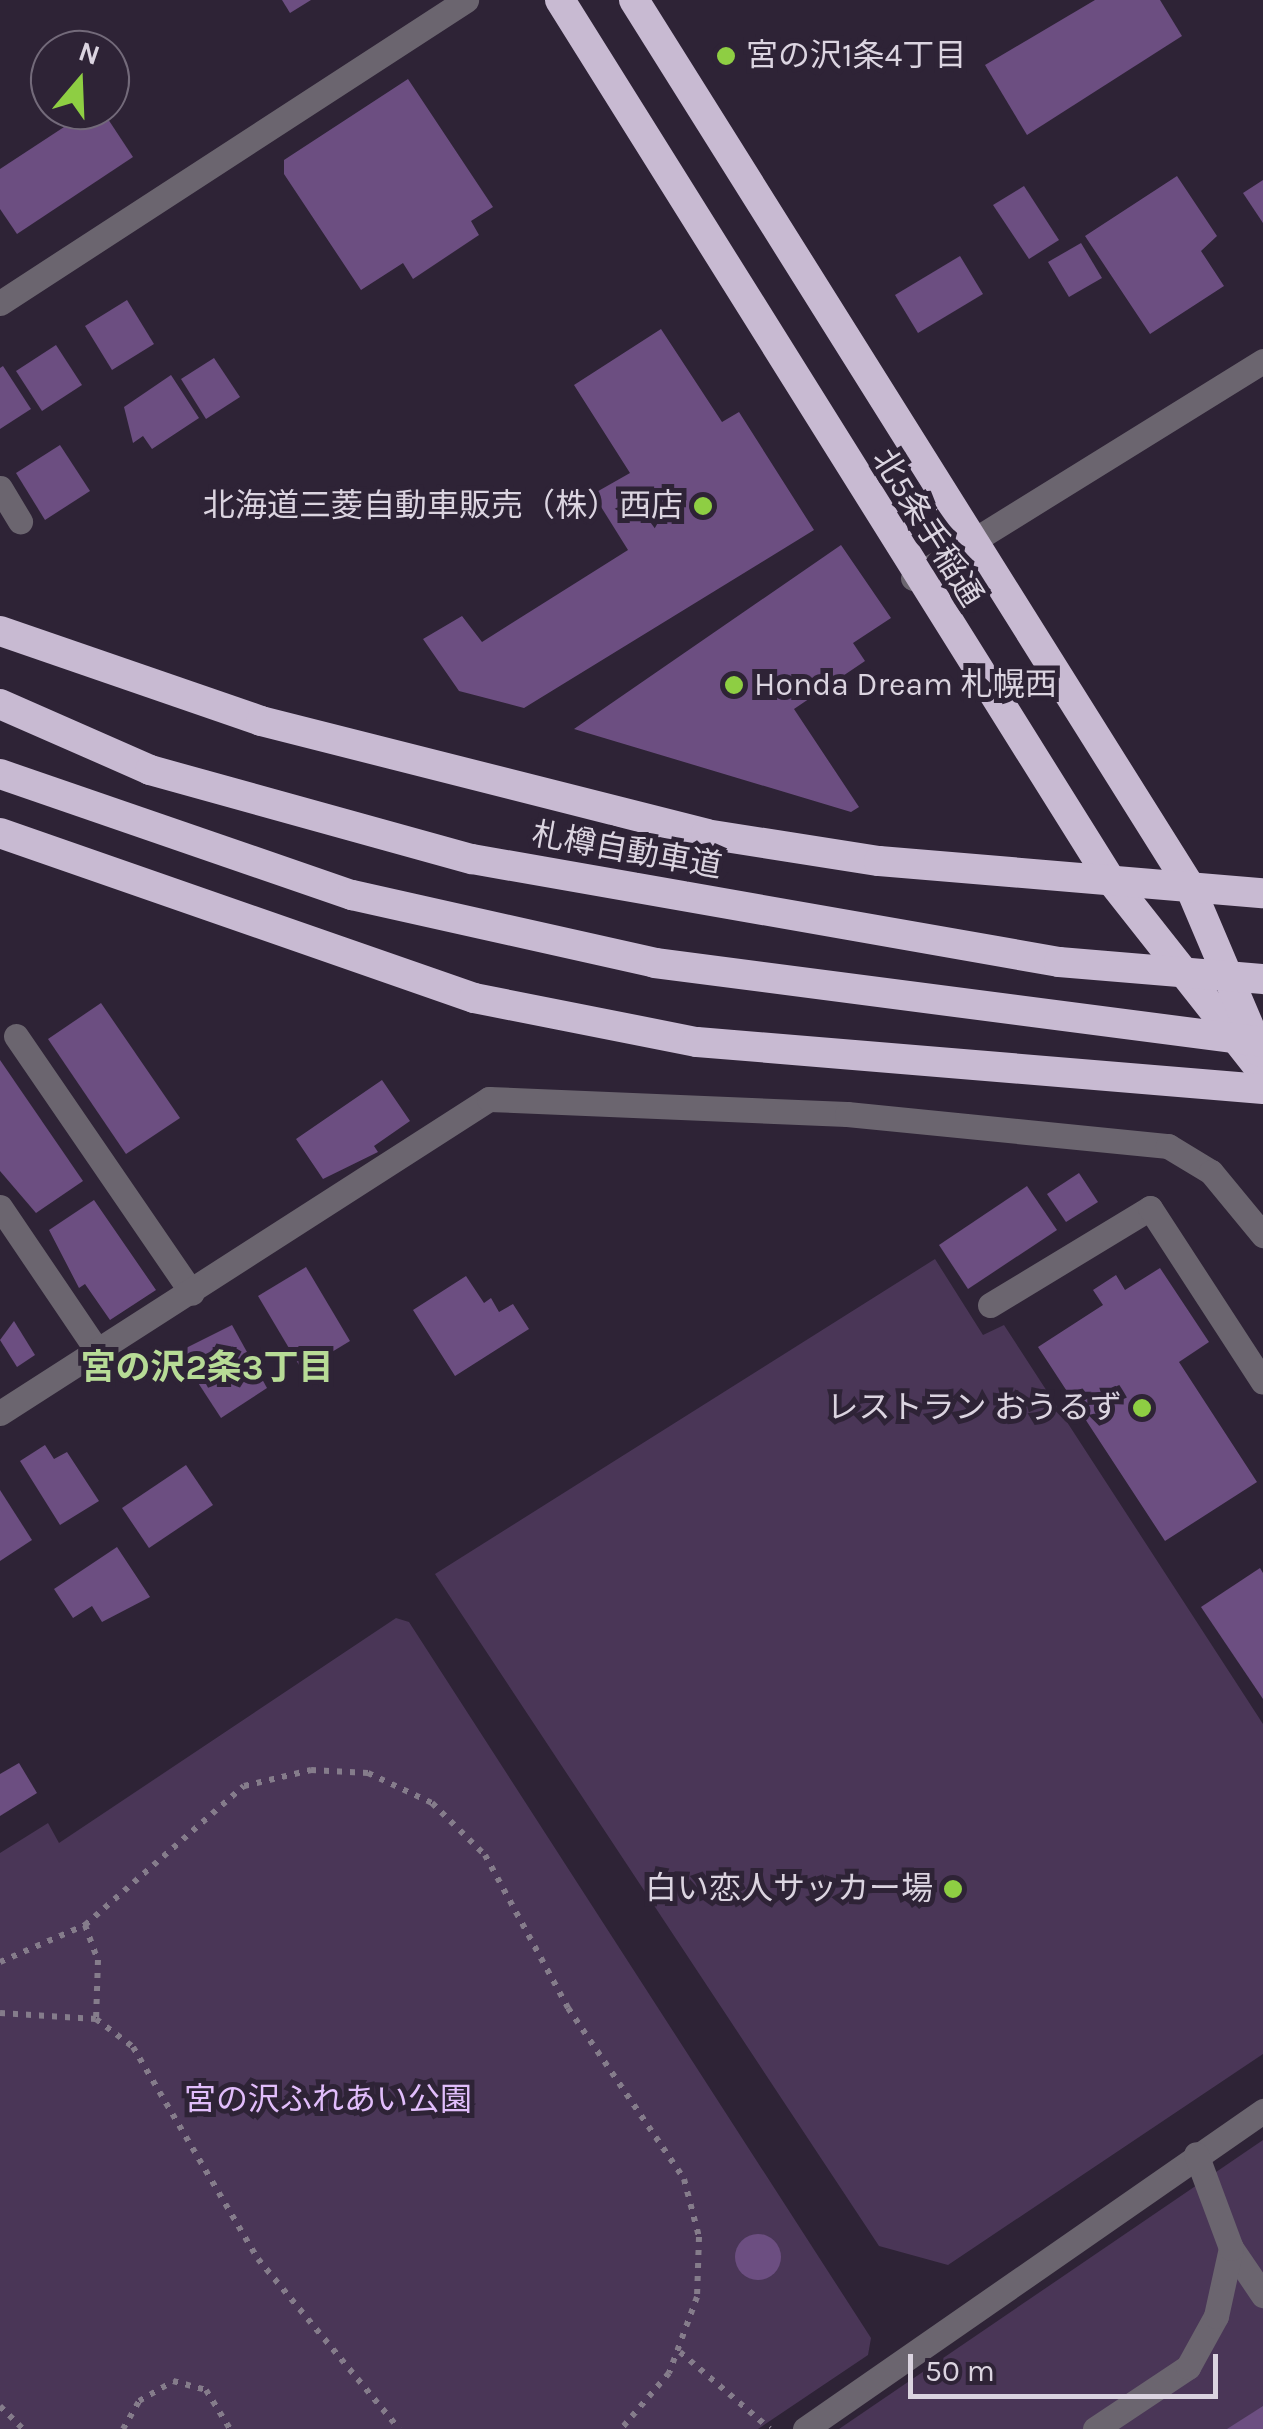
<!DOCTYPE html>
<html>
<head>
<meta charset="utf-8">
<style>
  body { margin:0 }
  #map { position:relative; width:1263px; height:2429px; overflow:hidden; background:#2e2336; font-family:Karla,"Noto Sans JP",sans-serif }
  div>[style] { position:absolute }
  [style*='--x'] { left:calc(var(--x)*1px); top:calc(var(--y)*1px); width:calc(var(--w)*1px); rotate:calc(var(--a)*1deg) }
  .green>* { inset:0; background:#4a3657 }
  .building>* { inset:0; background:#6c4e81 }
  .round { border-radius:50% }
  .path>* { height:6px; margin-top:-3px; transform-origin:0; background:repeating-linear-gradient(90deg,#857c8b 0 5px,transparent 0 13px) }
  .minor>* { height:25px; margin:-12.5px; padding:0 12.5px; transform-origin:12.5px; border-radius:12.5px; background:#6b656f }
  .highway>* { height:30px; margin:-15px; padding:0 15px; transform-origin:15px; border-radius:15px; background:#c8bad2 }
  .highway-bridge>* { height:30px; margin:-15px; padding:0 15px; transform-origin:15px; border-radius:15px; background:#c8bad2 }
  .dots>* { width:28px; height:28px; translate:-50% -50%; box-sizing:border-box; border:5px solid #2e2336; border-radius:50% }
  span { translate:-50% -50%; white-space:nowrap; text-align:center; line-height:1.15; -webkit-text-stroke:10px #2e2336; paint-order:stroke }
  .poi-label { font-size:32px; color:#dbd4e0 }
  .left { translate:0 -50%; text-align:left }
  .right { translate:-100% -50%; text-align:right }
  .street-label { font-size:32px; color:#dbd4e0 }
  .park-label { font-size:32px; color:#e1bdfb }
  .neighbourhood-label { font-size:35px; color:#b7db96; font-weight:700 }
  .north { position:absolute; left:30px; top:30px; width:100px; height:100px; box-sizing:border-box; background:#2e2336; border:2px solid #736a7a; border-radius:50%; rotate:19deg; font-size:28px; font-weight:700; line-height:40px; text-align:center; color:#dbd4e0 }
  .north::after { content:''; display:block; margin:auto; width:35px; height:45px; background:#8ece43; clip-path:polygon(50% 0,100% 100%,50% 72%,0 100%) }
  .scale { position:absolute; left:908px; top:2354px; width:310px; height:45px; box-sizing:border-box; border:5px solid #dbd4e0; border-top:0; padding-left:12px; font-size:30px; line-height:35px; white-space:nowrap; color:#dbd4e0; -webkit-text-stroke:8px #2e2336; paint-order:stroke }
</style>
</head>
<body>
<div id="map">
  <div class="green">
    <i style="clip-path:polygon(935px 1259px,983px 1335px,1004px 1325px,1263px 1724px,1263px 2054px,948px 2265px,879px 2246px,435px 1574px)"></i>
    <i style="clip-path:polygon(396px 1618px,409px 1622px,871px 2338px,868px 2355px,758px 2429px,0 2429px,0 1853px,48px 1823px,59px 1843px)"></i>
    <i style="clip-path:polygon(1263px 2140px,1263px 2429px,839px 2429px)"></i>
  </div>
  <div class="building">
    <i style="clip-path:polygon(282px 0,311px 0,290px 13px)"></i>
    <i style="clip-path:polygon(1095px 0,1160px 0,1182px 36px,1027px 135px,985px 65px)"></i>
    <i style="clip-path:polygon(408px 79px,493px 207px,471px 221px,479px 235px,413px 279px,403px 263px,361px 290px,284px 174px,284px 160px)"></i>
    <i style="clip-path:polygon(90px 110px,102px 110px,133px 157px,17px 234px,0 209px,0 169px)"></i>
    <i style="clip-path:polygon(1177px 176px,1217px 236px,1201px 251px,1224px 286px,1150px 334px,1085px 236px)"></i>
    <i style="clip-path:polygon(1263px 180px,1263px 223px,1243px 193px)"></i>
    <i style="clip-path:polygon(1024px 186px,1059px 240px,1029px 259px,993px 205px)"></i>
    <i style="clip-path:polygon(1081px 243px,1102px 278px,1069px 297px,1048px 262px)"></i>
    <i style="clip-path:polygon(960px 256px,983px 294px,918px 333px,895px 295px)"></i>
    <i style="clip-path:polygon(127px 300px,154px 344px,112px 370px,85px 326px)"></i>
    <i style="clip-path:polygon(661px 329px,722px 422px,739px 412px,814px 530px,524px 708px,459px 691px,423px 639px,462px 616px,482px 642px,628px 550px,593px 494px,630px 473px,574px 385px)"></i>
    <i style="clip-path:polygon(56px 345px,82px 385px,42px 411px,16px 371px)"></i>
    <i style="clip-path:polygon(214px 358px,240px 397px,206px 419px,181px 379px)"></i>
    <i style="clip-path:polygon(3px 366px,31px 409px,0 429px,0 368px)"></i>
    <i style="clip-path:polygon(171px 375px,199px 418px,152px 449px,143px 436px,133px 443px,124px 407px)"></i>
    <i style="clip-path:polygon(60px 445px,90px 491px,45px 520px,16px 473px)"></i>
    <i style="clip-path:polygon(841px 545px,891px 618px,853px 643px,865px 661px,794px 709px,859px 807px,851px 812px,574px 729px)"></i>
    <i style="clip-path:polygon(101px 1003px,180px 1118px,126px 1154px,48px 1039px)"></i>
    <i style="clip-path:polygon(0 1060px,83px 1181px,36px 1213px,0 1171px)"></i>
    <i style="clip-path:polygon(382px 1080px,410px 1121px,374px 1146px,378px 1152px,323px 1179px,296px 1139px)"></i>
    <i style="clip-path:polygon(1079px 1173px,1098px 1202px,1066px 1222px,1047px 1194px)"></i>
    <i style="clip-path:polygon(1027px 1186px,1057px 1230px,968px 1289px,939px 1245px)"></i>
    <i style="clip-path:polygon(94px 1200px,156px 1290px,110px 1320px,85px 1284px,79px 1288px,49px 1230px)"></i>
    <i style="clip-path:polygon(306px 1267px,350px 1341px,302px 1370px,258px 1296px)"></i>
    <i style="clip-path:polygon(1160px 1268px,1209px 1342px,1179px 1362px,1257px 1482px,1165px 1541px,1038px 1347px,1103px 1305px,1093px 1290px,1116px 1275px,1125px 1290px)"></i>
    <i style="clip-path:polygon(466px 1276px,484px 1303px,491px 1298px,499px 1312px,513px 1304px,529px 1329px,455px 1376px,413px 1310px)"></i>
    <i style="clip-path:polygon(14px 1321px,35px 1355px,17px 1367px,0 1340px)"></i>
    <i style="clip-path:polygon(232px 1325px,267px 1388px,221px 1418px,178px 1352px)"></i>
    <i style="clip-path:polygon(45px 1445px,54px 1459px,67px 1452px,99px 1501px,60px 1525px,20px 1461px)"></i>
    <i style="clip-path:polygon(186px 1465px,213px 1505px,149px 1548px,122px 1508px)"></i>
    <i style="clip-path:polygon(0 1490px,32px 1540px,0 1561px)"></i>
    <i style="clip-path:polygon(117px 1547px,150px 1597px,102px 1622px,92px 1606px,73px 1618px,54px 1589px)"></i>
    <i style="clip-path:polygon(1260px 1568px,1263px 1573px,1263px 1699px,1201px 1607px)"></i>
    <i style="clip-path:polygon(19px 1763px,37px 1793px,0 1816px,0 1774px)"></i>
    <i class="round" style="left:735px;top:2234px;width:46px;height:46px"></i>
    <i style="clip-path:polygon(1263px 2406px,1263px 2429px,1227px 2429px)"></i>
  </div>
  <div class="path">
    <i style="--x:85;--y:1925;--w:37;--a:70"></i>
    <i style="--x:98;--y:1960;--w:59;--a:91.9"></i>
    <i style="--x:0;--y:1962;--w:93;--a:-23.5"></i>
    <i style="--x:85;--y:1925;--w:211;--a:-41.2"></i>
    <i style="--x:244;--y:1786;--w:69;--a:-13.4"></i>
    <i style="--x:311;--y:1770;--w:57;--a:3"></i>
    <i style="--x:368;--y:1773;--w:71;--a:25.1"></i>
    <i style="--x:432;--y:1803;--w:74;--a:44.5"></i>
    <i style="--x:485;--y:1855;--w:174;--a:61.5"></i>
    <i style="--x:568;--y:2008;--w:207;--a:55.8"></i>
    <i style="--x:684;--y:2179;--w:60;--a:75.5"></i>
    <i style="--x:699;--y:2237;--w:60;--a:91.9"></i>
    <i style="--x:697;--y:2297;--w:81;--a:110.2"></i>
    <i style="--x:669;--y:2373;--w:74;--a:130.6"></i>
    <i style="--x:0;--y:2013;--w:96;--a:3.6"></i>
    <i style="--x:96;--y:2019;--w:46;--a:37.1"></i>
    <i style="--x:133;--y:2047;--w:246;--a:59.5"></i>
    <i style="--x:258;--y:2259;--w:221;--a:50.3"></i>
    <i style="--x:680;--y:2352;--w:118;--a:40.5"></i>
    <i style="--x:0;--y:2406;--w:33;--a:45"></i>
    <i style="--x:123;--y:2429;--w:32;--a:-60"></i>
    <i style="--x:139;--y:2401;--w:39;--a:-30"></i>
    <i style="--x:173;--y:2381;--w:34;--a:15"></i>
    <i style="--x:206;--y:2390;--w:46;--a:58.4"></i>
  </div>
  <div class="minor">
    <i style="--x:0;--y:303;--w:556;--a:-33.03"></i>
    <i style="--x:0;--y:488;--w:39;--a:59"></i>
    <i style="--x:913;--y:578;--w:412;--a:-31.8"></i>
    <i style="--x:16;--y:1036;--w:311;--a:55.6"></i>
    <i style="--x:0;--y:1207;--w:175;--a:55.9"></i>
    <i style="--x:990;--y:1305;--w:187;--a:-31.2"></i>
    <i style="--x:1150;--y:1208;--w:207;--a:57"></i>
    <i style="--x:0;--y:1413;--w:581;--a:-32.71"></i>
    <i style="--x:489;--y:1099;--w:358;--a:2.4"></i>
    <i style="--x:847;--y:1114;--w:323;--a:5.7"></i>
    <i style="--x:1168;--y:1146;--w:50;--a:31.2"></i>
    <i style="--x:1211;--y:1172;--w:82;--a:50.5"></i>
    <i style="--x:1231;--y:2248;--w:57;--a:55.8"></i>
    <i style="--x:805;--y:2429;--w:558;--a:-34.77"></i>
    <i style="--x:1095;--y:2429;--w:112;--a:-33.7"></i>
    <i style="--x:1188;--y:2367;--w:58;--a:-61.2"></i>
    <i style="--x:1216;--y:2316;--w:70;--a:-77.6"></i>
    <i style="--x:1231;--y:2248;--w:100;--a:-110.4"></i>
  </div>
  <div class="highway">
    <i style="--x:560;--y:0;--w:1037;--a:57.97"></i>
    <i style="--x:1110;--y:879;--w:247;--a:51.7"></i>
    <i style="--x:634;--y:0;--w:1045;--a:57.91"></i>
    <i style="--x:1189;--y:885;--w:181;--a:67"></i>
    <i style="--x:0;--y:631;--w:276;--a:19"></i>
    <i style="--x:261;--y:721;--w:459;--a:14.2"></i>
    <i style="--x:706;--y:834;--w:175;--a:8.9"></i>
    <i style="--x:879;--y:861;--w:385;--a:4.8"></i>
    <i style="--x:0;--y:833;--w:502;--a:19.19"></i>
    <i style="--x:474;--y:998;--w:227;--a:11.2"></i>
    <i style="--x:697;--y:1042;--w:568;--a:4.75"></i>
  </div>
  <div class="highway-bridge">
    <i style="--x:0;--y:704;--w:164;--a:23.7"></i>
    <i style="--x:150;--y:770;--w:334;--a:15.5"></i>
    <i style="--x:472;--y:859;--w:596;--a:9.95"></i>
    <i style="--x:1059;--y:962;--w:205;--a:4.8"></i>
    <i style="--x:0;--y:774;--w:372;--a:19"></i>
    <i style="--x:352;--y:895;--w:311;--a:12.6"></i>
    <i style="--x:655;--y:963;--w:613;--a:7.4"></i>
  </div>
  <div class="dots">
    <i style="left:726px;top:56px;background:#8ece43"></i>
    <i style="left:703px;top:506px;background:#8ece43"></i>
    <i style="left:734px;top:685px;background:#8ece43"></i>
    <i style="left:1142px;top:1408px;background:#8ece43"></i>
    <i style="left:953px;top:1889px;background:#8ece43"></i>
  </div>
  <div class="poi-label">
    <span class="left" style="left:746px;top:56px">宮の沢1条4丁目</span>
    <span class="right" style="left:683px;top:506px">北海道三菱自動車販売（株）西店</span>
    <span class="left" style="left:754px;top:685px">Honda Dream 札幌西</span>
    <span class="right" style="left:1122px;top:1408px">レストラン おうるず</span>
    <span class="right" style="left:933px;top:1889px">白い恋人サッカー場</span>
  </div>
  <div class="street-label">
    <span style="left:927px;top:528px;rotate:58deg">北5条手稲通</span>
    <span style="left:627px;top:851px;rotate:10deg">札樽自動車道</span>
  </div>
  <div class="park-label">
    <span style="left:328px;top:2100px">宮の沢ふれあい公園</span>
  </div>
  <div class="neighbourhood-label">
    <span style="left:207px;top:1368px">宮の沢2条3丁目</span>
  </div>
  <div class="north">N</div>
  <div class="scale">50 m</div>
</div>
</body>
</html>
